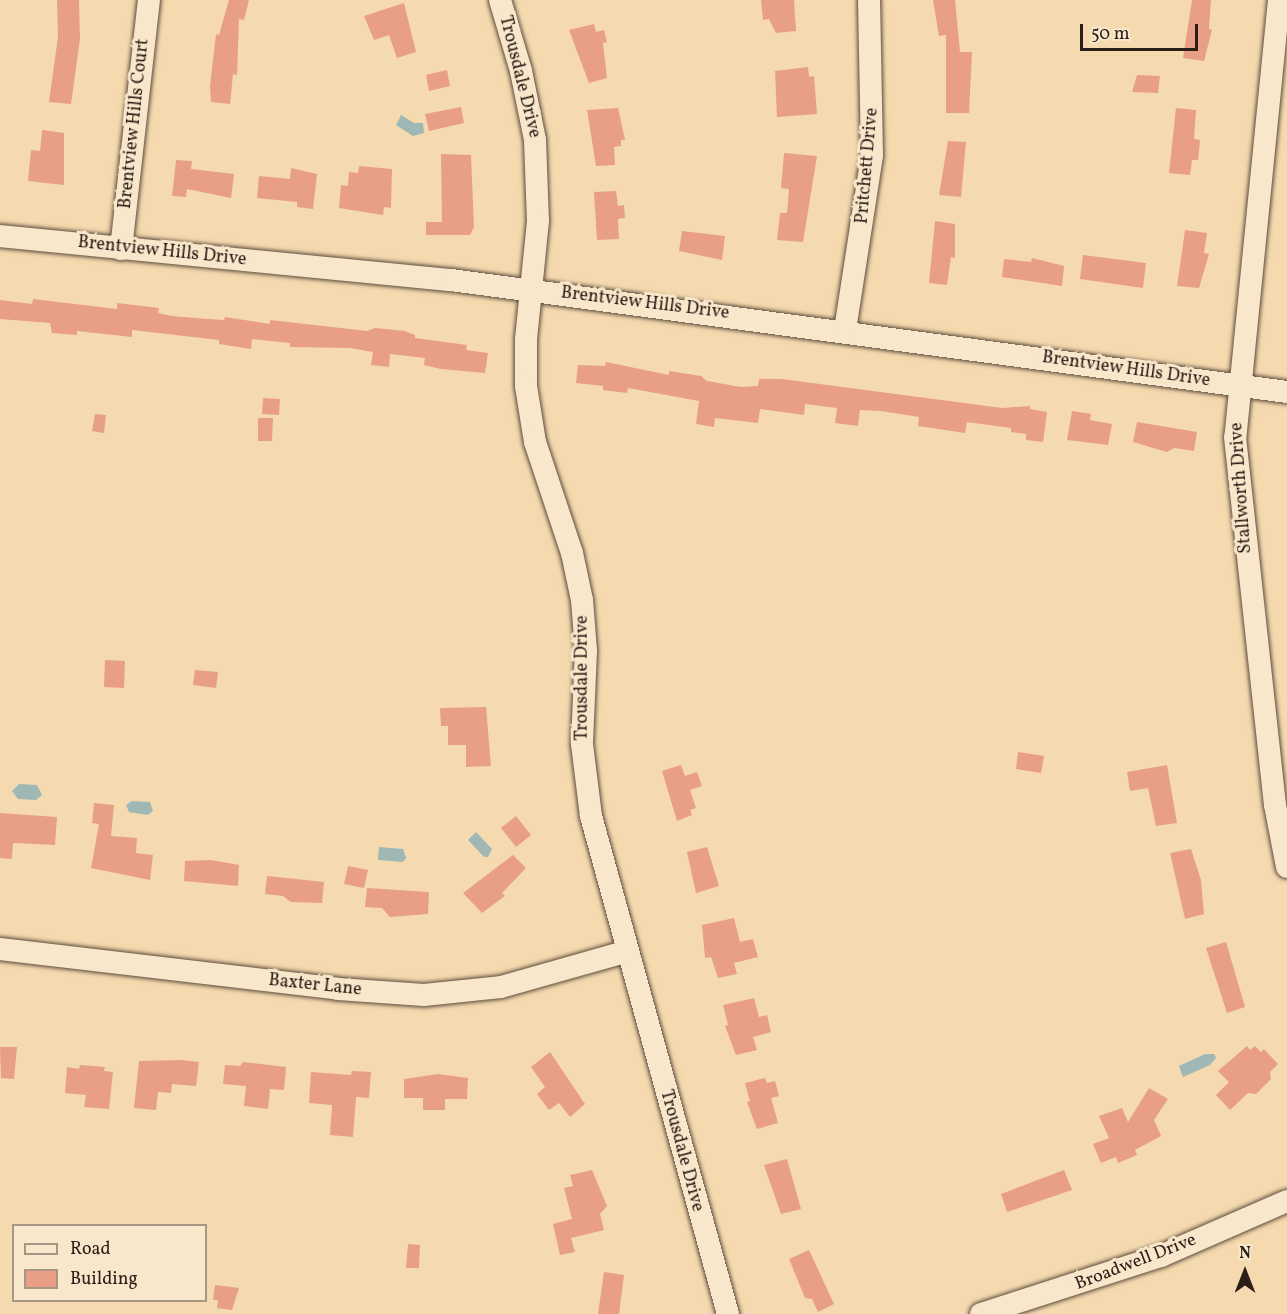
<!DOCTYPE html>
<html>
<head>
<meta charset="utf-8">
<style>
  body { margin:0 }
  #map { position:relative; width:1287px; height:1314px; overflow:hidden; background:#f5daaf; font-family:Vollkorn,serif }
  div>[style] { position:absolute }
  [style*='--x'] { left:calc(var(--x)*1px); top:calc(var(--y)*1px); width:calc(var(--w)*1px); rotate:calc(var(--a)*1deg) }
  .water>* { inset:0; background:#a0b8b5 }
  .building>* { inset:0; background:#e89f86 }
  .roads { filter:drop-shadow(0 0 2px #5e4c3d) drop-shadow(0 0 2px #5e4c3d) }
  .minor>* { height:22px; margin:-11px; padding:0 11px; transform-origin:11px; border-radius:11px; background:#f8e7cb }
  span { translate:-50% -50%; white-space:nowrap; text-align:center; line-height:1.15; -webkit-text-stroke:6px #f8e7cb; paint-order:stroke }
  .street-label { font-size:18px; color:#2b1d17 }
  .legend { position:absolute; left:12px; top:1224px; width:195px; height:78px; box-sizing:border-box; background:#f8e7cb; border:2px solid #a69683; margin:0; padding:8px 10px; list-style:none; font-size:18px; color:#2b1d17 }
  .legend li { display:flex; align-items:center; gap:12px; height:30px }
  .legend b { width:30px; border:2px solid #a69683 }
  .north { position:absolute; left:1215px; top:1242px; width:60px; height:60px; -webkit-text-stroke:4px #f8e7cb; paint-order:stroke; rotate:0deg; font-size:16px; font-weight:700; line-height:24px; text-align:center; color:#2b1d17 }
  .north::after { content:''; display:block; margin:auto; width:21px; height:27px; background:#2b1d17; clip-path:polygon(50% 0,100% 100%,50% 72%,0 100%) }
  .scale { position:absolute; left:1080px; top:24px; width:118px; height:27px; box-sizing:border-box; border:3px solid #2b1d17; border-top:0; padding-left:8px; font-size:18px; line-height:21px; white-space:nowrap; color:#2b1d17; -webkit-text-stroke:4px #f8e7cb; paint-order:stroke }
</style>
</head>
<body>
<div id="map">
  <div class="water">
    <i style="clip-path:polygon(401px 115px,414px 123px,423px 123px,424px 133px,413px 136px,396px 125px)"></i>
    <i style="clip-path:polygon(19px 784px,37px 785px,42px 795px,36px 800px,18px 799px,12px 791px)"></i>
    <i style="clip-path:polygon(132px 801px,150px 802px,153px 811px,148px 815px,129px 812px,126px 805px)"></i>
    <i style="clip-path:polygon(476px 832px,492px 849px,488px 857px,484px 857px,468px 840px)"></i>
    <i style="clip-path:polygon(379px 847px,403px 849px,406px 858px,403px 862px,378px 860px)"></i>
    <i style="clip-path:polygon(1205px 1054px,1214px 1054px,1216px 1058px,1210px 1065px,1183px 1077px,1179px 1066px)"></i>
  </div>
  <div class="building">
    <i style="clip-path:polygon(57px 0,79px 0,80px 39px,71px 104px,49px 102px,58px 37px)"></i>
    <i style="clip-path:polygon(229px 0,249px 0,244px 20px,239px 19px,237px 75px,233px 74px,230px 104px,211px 102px,210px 86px,216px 34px,219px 35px)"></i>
    <i style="clip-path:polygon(761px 0,794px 0,796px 31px,776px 33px,769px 19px,763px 20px)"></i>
    <i style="clip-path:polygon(933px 0,955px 0,960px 52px,972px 52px,969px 113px,946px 113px,946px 35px,939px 36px)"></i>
    <i style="clip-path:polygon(1192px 0,1211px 0,1209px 29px,1212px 30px,1204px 61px,1183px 58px)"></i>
    <i style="clip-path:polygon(404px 3px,416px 52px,397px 58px,389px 35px,374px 40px,364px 16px)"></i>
    <i style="clip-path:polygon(594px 24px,596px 32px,604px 30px,607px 42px,603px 43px,607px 78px,589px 83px,569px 30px)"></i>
    <i style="clip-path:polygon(808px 67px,809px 77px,814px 76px,817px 114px,777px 117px,775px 71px)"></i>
    <i style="clip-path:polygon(447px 70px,450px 86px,429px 91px,426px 75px)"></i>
    <i style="clip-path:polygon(1137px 75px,1160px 76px,1158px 93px,1132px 92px)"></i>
    <i style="clip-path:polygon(461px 107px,464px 123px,429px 131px,425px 114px)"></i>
    <i style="clip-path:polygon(618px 108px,625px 140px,621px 140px,621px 146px,614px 147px,615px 165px,596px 166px,587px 110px)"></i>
    <i style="clip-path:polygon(1176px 108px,1196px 110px,1194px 139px,1200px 140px,1198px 160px,1192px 160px,1190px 175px,1169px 173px)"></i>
    <i style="clip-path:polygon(42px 130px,64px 133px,64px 185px,28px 181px,31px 150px,40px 151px)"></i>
    <i style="clip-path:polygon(948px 141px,966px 142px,961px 197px,939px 195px)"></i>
    <i style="clip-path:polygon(784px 153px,817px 156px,803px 242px,777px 240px,780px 213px,787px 213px,789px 189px,781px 188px)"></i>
    <i style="clip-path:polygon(441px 154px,471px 155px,474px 227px,470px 235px,426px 235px,426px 222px,442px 222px)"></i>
    <i style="clip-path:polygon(176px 160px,192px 161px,191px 169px,234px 174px,231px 198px,187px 189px,186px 197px,172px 196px)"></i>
    <i style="clip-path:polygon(359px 166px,392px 169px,391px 208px,384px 207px,383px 215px,339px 208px,341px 185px,348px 186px,349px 172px,358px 173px)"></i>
    <i style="clip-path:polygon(291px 168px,317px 174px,313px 209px,297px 207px,297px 202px,257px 198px,259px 176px,290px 179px)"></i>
    <i style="clip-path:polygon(616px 191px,618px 206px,624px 205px,625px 218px,618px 219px,619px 239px,597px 240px,594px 192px)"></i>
    <i style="clip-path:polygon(935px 221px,955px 224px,955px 258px,951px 257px,947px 285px,929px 283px)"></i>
    <i style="clip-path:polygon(1185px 230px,1207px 233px,1204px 253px,1209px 254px,1199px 288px,1177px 286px)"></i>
    <i style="clip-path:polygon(682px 231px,725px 236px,722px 260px,679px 251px)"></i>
    <i style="clip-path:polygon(1083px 255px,1146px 263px,1143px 288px,1080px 279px)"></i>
    <i style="clip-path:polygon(1032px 258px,1064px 266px,1062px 286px,1002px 277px,1004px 259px,1031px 262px)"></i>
    <i style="clip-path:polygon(33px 299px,117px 309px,117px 303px,159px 308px,158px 313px,172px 316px,208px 319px,224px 320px,225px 317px,270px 324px,270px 320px,367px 331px,375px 328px,405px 331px,415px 335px,415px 338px,467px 345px,466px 350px,488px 353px,485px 373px,441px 369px,424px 365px,425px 358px,390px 354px,389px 367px,371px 365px,373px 352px,350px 348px,290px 347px,290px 343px,252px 339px,251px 349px,219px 344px,219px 340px,132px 330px,132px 337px,77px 331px,77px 335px,52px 333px,50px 323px,0 319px,0 300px,32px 304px)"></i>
    <i style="clip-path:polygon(606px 362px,669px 375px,669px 371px,701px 376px,707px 381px,741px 387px,758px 386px,759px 379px,782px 379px,1002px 408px,1030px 406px,1030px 409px,1047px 412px,1043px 442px,1026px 440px,1026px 434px,1011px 432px,1011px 428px,967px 422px,965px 433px,918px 426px,919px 417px,881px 411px,860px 410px,858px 426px,835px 423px,837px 408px,805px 404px,804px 415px,760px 409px,758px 423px,715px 418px,714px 427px,696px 424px,699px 401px,628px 388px,627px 393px,603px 390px,603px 386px,576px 383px,578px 365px,605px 366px)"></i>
    <i style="clip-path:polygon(263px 398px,280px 399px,279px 415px,262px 414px)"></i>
    <i style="clip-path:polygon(1072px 411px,1091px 414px,1090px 420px,1112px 424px,1108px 445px,1067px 440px)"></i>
    <i style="clip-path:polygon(95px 414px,106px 415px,104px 433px,92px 431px)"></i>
    <i style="clip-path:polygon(258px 418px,273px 418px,272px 441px,258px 441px)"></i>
    <i style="clip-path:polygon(1137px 422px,1197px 432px,1194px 451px,1174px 448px,1167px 452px,1133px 442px)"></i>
    <i style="clip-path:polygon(105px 660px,125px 661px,124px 688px,104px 687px)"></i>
    <i style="clip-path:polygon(195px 670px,218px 672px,216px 688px,193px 685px)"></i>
    <i style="clip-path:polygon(486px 707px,491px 766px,466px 767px,466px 745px,448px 745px,448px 726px,441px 726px,440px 708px)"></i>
    <i style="clip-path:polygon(1018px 752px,1044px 756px,1041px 773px,1016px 769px)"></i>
    <i style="clip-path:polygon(681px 765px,685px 776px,697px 772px,702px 786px,690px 790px,696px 808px,690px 810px,692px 815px,677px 821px,662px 771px)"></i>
    <i style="clip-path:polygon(1167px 765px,1177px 823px,1156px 826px,1148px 788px,1130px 791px,1127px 772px)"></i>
    <i style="clip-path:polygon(94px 803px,114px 805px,111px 836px,137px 838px,136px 853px,153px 855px,150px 880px,91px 868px,99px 824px,92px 823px)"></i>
    <i style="clip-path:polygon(0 813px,57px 817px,55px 845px,13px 843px,12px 859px,0 858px)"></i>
    <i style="clip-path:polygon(516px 816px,531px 835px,516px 847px,501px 828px)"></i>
    <i style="clip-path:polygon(707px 847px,719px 886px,696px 893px,687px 852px)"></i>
    <i style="clip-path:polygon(1191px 849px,1201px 880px,1204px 914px,1185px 919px,1170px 853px)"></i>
    <i style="clip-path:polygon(513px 855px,526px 868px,502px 893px,505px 896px,482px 913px,463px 893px)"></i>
    <i style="clip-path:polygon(211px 860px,239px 865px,238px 886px,184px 881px,185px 861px)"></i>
    <i style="clip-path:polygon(348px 866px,368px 870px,364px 888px,344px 884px)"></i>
    <i style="clip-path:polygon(267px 876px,324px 882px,322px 903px,291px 902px,283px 896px,265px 894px)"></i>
    <i style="clip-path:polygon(367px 888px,429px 892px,428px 914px,390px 917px,382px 908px,365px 907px)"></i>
    <i style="clip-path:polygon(734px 918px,740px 942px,753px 939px,758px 957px,734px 963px,737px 974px,718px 978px,711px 957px,705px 958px,702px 925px)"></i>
    <i style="clip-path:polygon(1226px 942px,1245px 1007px,1227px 1013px,1206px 948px)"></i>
    <i style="clip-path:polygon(754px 998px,759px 1017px,767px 1015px,771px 1032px,753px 1037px,757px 1050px,736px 1055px,725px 1026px,728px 1025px,723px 1005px)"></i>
    <i style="clip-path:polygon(1247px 1046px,1250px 1050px,1255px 1046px,1261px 1052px,1264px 1049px,1278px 1064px,1270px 1072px,1271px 1079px,1256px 1094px,1248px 1093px,1230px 1110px,1216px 1095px,1229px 1082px,1218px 1071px)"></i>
    <i style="clip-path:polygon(0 1047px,17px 1047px,14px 1079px,1px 1078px)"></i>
    <i style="clip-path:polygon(550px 1052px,585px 1104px,570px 1117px,559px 1103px,549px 1110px,537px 1094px,545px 1087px,531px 1067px)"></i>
    <i style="clip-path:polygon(182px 1060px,199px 1062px,196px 1086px,172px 1084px,171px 1093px,158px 1092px,156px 1110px,134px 1108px,139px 1061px)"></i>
    <i style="clip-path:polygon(243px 1062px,286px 1067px,284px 1090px,270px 1089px,268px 1109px,244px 1106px,246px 1086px,223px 1084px,225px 1065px,240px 1066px)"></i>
    <i style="clip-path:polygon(80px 1065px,105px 1067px,104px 1071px,113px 1072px,109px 1109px,84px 1107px,86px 1095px,65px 1093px,67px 1067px,79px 1069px)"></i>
    <i style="clip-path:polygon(352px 1071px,371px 1072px,369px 1098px,356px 1097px,353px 1137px,330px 1135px,332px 1105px,309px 1103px,311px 1072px,351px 1075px)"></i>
    <i style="clip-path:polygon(438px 1074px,468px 1078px,467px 1099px,445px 1099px,445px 1110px,423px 1110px,423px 1098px,404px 1098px,404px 1079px)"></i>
    <i style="clip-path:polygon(765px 1078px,767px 1083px,775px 1081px,779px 1096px,771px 1098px,778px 1123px,757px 1129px,747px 1102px,750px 1101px,745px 1083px)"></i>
    <i style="clip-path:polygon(1149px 1088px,1168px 1099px,1154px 1120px,1161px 1136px,1135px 1150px,1137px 1155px,1118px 1163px,1116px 1157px,1101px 1163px,1093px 1144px,1109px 1138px,1099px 1116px,1122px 1108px,1128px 1122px)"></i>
    <i style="clip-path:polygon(787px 1159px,801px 1209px,781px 1214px,764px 1165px)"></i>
    <i style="clip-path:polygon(592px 1170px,607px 1206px,600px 1214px,604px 1230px,571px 1238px,575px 1252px,560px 1255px,553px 1224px,572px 1219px,564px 1188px,573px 1186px,570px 1175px)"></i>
    <i style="clip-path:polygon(1064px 1170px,1072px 1190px,1007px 1212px,1001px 1194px)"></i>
    <i style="clip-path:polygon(408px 1244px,420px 1245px,419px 1268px,406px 1268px)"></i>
    <i style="clip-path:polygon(809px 1250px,834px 1304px,818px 1312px,812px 1299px,805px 1298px,789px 1259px)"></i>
    <i style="clip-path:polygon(604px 1272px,624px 1275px,619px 1314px,598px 1314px)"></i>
    <i style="clip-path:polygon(215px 1285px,239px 1288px,232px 1310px,217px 1308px,218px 1300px,213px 1300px)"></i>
  </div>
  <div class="roads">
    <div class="minor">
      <i style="--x:500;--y:0;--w:74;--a:73.5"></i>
      <i style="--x:521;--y:71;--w:70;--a:78.5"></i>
      <i style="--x:535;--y:140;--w:81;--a:87.9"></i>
      <i style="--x:538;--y:221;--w:120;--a:95.8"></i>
      <i style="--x:526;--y:340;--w:46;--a:90"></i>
      <i style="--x:526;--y:386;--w:57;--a:80.9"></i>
      <i style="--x:535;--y:442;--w:117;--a:71.6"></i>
      <i style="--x:572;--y:553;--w:48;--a:78"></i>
      <i style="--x:582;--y:600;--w:51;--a:85.5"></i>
      <i style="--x:586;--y:651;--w:93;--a:92.5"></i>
      <i style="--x:582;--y:744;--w:73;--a:82.9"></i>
      <i style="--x:591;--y:816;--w:517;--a:74.62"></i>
      <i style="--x:1279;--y:0;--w:439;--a:95.7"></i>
      <i style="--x:1235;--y:437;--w:370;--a:83.8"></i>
      <i style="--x:1275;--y:805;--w:63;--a:79"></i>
      <i style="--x:0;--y:236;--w:453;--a:5.6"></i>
      <i style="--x:451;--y:280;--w:843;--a:7.63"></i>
      <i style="--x:121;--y:249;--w:251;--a:-83.6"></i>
      <i style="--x:845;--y:330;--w:177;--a:-81.2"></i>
      <i style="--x:872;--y:155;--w:155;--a:-91.1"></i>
      <i style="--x:0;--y:949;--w:340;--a:6.7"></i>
      <i style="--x:338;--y:989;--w:86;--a:4"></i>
      <i style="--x:424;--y:995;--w:77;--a:-5.9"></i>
      <i style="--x:501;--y:987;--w:129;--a:-15.8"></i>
      <i style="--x:981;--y:1314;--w:189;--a:-17.9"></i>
      <i style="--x:1161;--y:1256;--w:137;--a:-23.6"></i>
    </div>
  </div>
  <div class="street-label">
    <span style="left:519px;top:77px;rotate:76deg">Trousdale Drive</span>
    <span style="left:135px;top:124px;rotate:-84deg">Brentview Hills Court</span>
    <span style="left:868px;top:166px;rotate:-85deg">Pritchett Drive</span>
    <span style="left:162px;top:252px;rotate:6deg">Brentview Hills Drive</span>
    <span style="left:645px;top:304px;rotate:7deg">Brentview Hills Drive</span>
    <span style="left:1126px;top:370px;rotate:8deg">Brentview Hills Drive</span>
    <span style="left:1242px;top:488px;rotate:-94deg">Stallworth Drive</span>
    <span style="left:583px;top:678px;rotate:-90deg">Trousdale Drive</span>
    <span style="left:315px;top:986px;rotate:6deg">Baxter Lane</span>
    <span style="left:681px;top:1151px;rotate:75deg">Trousdale Drive</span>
    <span style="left:1136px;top:1263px;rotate:-21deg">Broadwell Drive</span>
  </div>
  <ul class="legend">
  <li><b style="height:8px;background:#f8e7cb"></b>Road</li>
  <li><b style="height:16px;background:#e89f86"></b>Building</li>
  </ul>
  <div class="north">N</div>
  <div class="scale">50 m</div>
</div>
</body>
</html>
